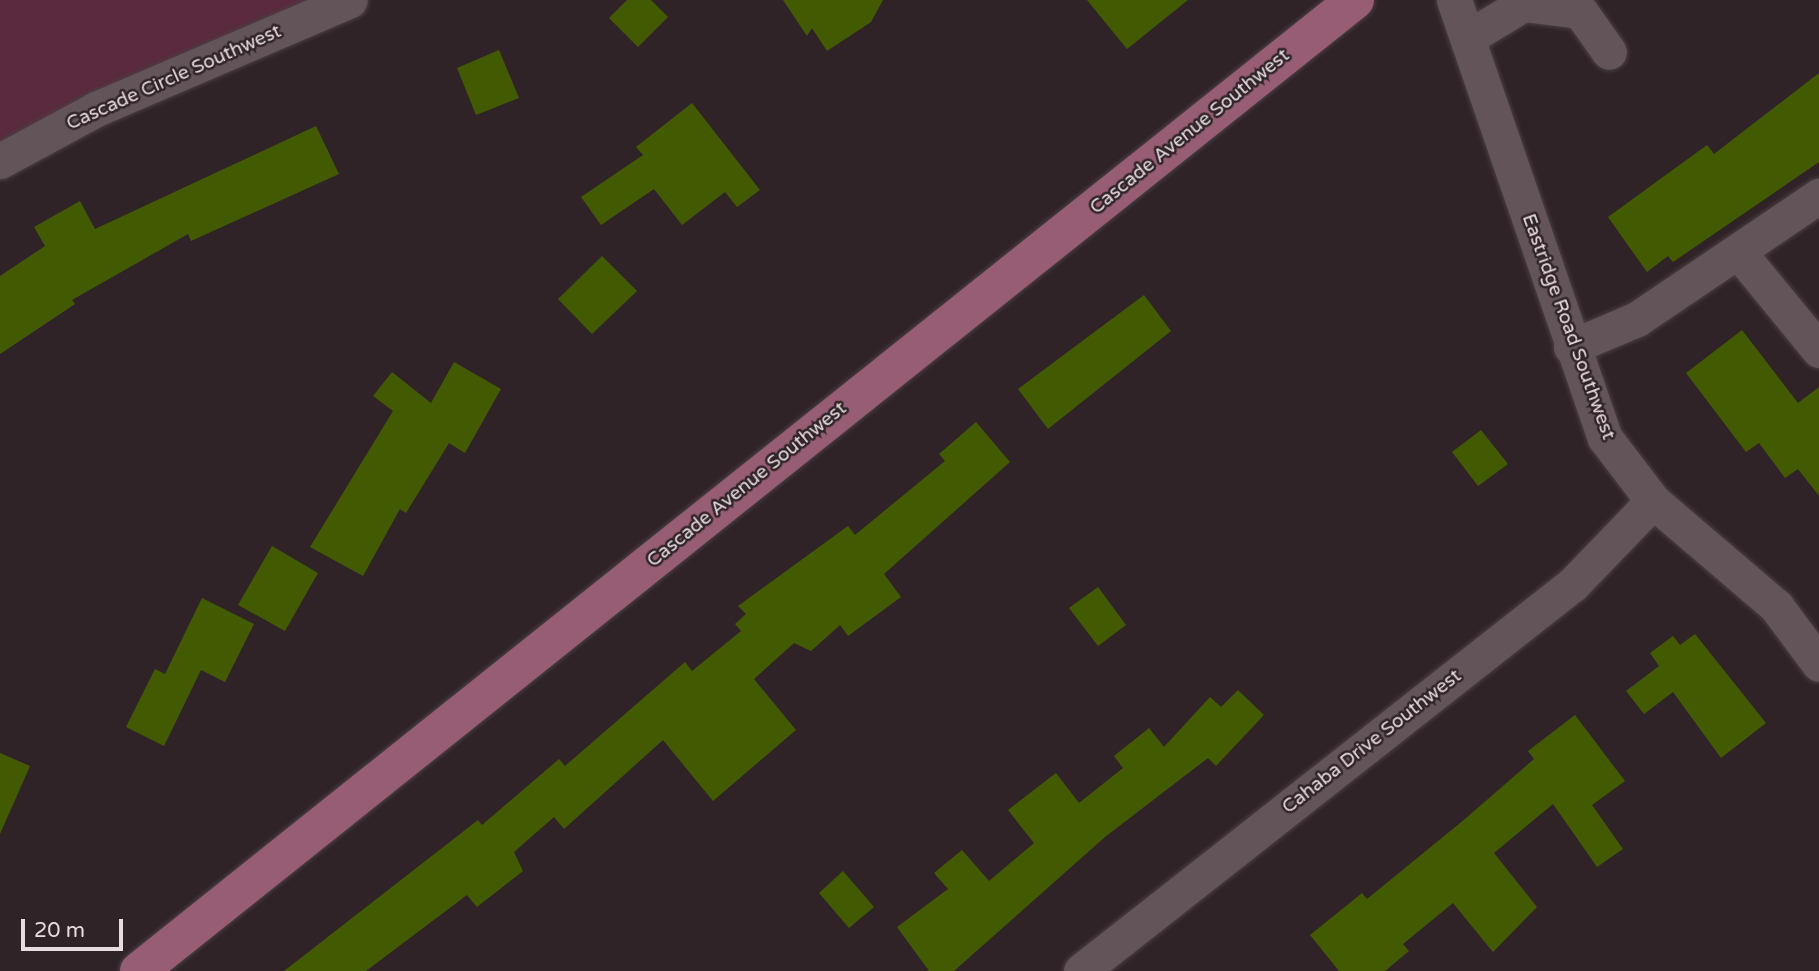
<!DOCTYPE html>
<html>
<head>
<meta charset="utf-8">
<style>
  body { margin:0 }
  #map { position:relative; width:1819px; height:971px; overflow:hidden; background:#302328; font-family:"Varela Round",sans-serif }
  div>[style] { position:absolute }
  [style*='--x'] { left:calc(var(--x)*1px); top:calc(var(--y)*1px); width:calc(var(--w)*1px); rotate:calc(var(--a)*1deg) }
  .green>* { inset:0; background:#5b2a3f }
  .building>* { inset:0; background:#435b00 }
  .roads { filter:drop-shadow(0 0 2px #493f43) drop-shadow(0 0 2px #493f43) }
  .minor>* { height:35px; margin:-17.5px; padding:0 17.5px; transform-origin:17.5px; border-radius:17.5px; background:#625459 }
  .major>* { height:38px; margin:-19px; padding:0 19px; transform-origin:19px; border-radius:19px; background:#965d75 }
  span { translate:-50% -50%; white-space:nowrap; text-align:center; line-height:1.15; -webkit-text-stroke:5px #302328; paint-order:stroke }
  .street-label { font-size:19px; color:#e6dde0 }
  .scale { position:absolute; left:21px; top:919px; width:102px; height:32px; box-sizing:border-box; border:4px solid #e6dde0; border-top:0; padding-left:9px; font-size:21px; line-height:24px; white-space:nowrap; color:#e6dde0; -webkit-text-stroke:5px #302328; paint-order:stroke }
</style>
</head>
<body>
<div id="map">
  <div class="green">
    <i style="clip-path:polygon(0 0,364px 0,0 166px)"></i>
  </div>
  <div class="building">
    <i style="clip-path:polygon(627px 0,651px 0,668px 17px,638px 47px,609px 18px)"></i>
    <i style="clip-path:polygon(783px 0,883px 0,871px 22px,827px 51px,812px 28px,807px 36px)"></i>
    <i style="clip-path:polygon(1087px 0,1188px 0,1127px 49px)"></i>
    <i style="clip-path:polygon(499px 50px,519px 98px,476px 115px,457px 68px)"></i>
    <i style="clip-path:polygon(1819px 73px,1819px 162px,1673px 262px,1668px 256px,1647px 272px,1608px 217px,1707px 145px,1714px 154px)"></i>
    <i style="clip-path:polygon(692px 103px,760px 190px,737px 207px,725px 192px,682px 225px,654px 189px,601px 225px,581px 197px,643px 155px,636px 147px)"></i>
    <i style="clip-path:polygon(316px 126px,339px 174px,191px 241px,188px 234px,72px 300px,75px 304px,0 354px,0 276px,45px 246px,34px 227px,80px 201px,95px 229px)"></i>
    <i style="clip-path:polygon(602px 256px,637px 291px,592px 334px,558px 299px)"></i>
    <i style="clip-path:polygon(1144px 295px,1171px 331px,1048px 429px,1018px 389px)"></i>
    <i style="clip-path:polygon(1742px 330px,1798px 403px,1819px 387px,1819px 496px,1798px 469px,1785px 478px,1759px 443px,1746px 452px,1686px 373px)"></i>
    <i style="clip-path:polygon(454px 362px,501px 389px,465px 453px,449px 443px,406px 513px,400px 509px,363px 576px,310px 547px,393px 411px,373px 396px,392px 372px,431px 403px)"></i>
    <i style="clip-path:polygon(976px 422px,1010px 462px,884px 574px,901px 597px,848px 636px,840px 625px,811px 651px,794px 643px,754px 679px,796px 730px,713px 801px,663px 740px,564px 829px,554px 817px,514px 852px,523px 871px,477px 907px,467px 895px,366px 971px,284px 971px,478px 820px,482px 825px,559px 759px,565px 766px,685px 662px,692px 671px,741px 631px,735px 624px,746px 614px,738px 606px,848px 526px,855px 535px,945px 461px,939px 454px)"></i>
    <i style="clip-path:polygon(1481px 430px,1508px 464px,1478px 486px,1452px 452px)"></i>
    <i style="clip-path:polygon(272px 546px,318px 573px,285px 631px,238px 605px)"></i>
    <i style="clip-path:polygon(1098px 587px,1126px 625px,1098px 646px,1069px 608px)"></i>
    <i style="clip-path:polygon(202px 598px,254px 624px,225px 682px,201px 670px,164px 746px,126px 727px,155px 669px,165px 674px)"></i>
    <i style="clip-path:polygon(1695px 634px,1766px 723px,1721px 758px,1673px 692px,1644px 714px,1626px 691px,1659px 666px,1650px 653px,1673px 636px,1680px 645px)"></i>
    <i style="clip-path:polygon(1238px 690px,1264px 715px,1216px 766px,1208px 758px,1105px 837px,954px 971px,929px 971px,897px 927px,948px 889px,934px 873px,962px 850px,989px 881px,1034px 843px,1008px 810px,1056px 773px,1079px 803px,1123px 768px,1114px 756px,1149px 728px,1164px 747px,1210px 697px,1221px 707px)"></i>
    <i style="clip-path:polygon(1575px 715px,1625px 781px,1592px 805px,1623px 849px,1597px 867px,1553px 804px,1494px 853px,1537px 907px,1493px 952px,1453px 903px,1403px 944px,1409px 951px,1385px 971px,1339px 971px,1310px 935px,1362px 893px,1367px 899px,1465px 819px,1534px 759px,1528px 751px)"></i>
    <i style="clip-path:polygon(0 753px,30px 766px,0 834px)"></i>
    <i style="clip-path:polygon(843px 871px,874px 907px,849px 928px,819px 893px)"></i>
  </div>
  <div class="roads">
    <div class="minor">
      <i style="--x:1454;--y:0;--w:463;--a:71"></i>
      <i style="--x:1605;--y:438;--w:79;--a:52.7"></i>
      <i style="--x:1653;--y:501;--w:162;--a:40.5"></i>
      <i style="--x:1776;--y:606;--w:72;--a:53.4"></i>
      <i style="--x:1531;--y:5;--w:49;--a:7"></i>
      <i style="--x:1580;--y:11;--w:50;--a:54.7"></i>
      <i style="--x:1467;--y:38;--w:74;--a:-31.1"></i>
      <i style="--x:0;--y:161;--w:109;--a:-28.4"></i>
      <i style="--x:96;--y:109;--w:276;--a:-23.2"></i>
      <i style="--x:1741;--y:255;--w:123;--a:50.6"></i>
      <i style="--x:1571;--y:347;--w:72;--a:-23"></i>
      <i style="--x:1637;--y:319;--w:220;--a:-34.1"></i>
      <i style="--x:1081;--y:971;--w:626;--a:-38.19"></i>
      <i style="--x:1573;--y:584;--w:115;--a:-46.1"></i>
    </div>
    <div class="major">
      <i style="--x:139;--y:971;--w:1556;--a:-38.61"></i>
    </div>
  </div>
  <div class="street-label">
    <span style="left:174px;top:78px;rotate:-24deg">Cascade Circle Southwest</span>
    <span style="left:1190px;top:132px;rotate:-39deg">Cascade Avenue Southwest</span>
    <span style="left:1568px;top:327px;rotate:70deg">Eastridge Road Southwest</span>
    <span style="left:747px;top:485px;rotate:-39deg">Cascade Avenue Southwest</span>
    <span style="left:1372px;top:742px;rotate:-38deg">Cahaba Drive Southwest</span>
  </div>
  <div class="scale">20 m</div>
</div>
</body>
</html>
